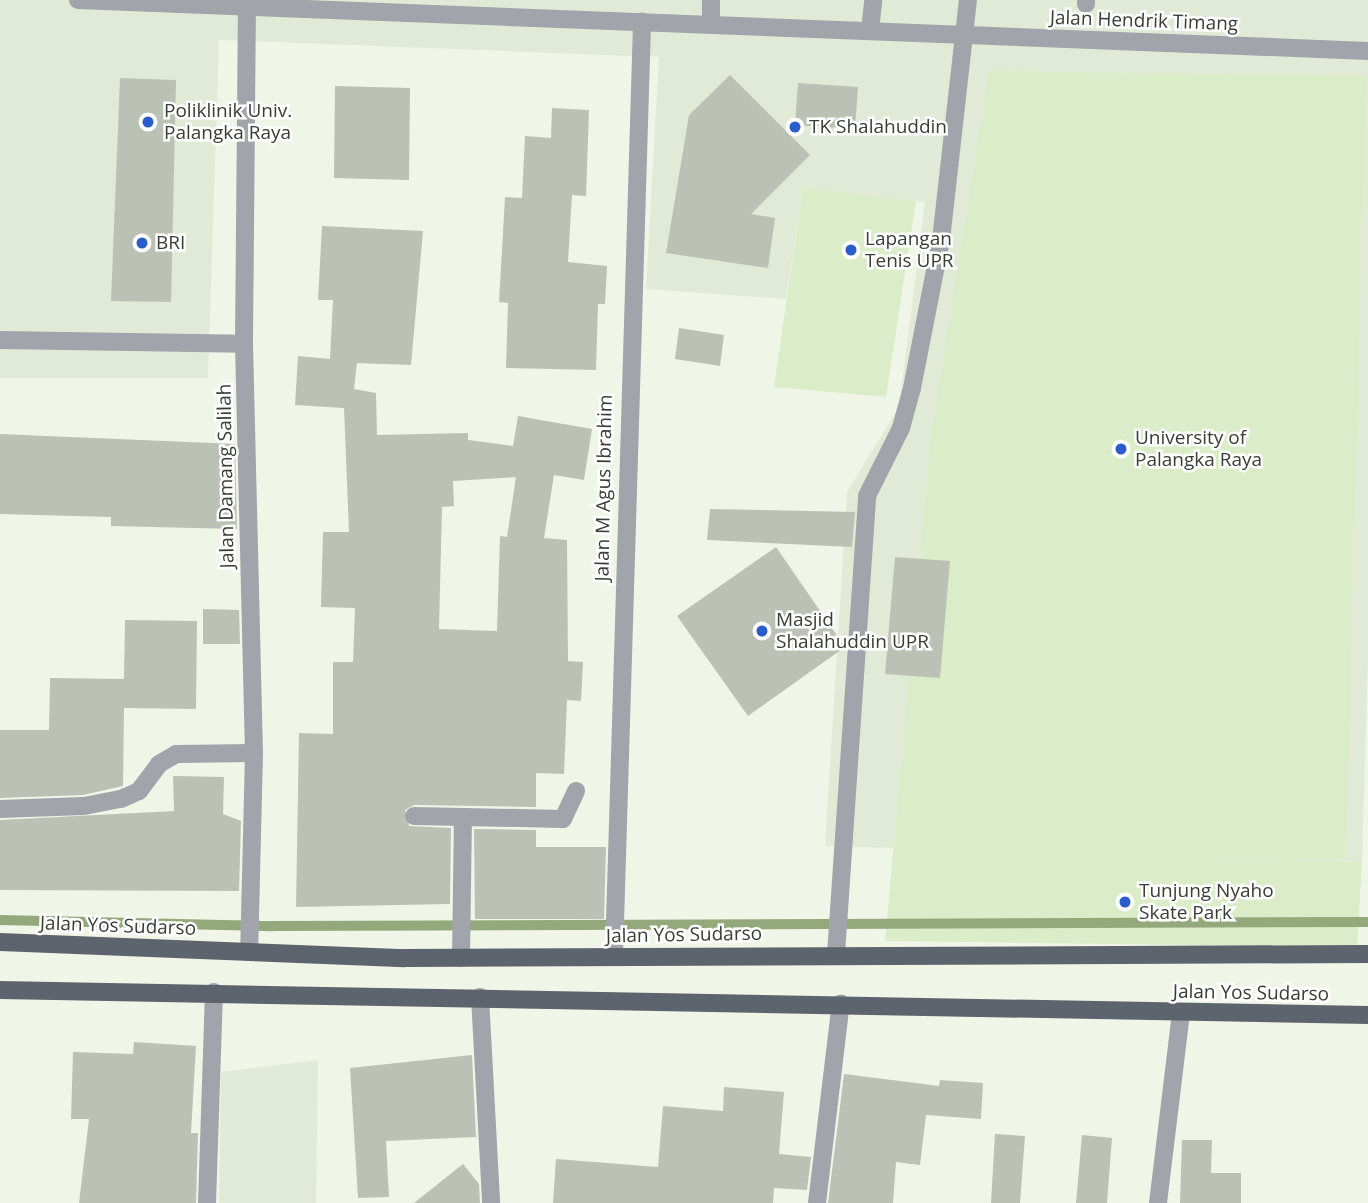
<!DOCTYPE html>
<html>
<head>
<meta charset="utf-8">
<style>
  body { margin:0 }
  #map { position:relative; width:1368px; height:1203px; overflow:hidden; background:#eff6e8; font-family:"Open Sans",sans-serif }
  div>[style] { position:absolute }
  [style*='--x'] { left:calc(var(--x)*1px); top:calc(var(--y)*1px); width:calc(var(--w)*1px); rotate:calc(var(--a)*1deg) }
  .built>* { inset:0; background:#e1ead6 }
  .green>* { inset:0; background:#dbecc9 }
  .stream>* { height:10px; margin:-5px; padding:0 5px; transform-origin:5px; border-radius:5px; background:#93a87b }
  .building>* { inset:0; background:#bbc1b4 }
  .service>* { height:18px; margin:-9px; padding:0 9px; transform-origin:9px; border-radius:9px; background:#a1a4aa }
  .minor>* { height:18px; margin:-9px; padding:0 9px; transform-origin:9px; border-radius:9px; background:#a1a4aa }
  .primary>* { height:18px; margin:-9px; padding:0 9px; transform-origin:9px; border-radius:9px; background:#5e646d }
  .dots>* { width:19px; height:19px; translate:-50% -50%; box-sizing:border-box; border:4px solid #fff; border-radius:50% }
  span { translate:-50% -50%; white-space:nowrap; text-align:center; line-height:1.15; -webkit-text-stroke:5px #fff; paint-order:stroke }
  .street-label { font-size:19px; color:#393c37 }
  .poi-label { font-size:19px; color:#393c37 }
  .left { translate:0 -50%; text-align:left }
</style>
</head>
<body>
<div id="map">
  <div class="built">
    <i style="clip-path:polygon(0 0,1368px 0,1368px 658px,1362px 862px,825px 846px,847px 492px,899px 407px,925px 202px,803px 187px,786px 299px,646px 289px,659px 57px,219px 40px,208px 378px,0 378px)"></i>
    <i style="clip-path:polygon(318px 1060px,316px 1203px,219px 1203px,221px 1072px)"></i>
  </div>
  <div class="green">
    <i style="clip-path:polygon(989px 71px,1366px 76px,1346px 860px,1180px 856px,1362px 862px,1357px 947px,885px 941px,931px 434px)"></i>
    <i style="clip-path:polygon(803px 187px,916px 201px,886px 397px,774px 387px)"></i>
  </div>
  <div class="stream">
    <i style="--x:0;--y:920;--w:273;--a:1.3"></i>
    <i style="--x:273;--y:926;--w:1095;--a:-0.21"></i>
  </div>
  <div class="building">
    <i style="clip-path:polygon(730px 75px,810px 155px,751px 214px,775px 218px,768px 268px,666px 253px,689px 115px)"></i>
    <i style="clip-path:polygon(120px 78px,176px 80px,171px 302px,111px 301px)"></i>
    <i style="clip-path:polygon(798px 83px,858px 87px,855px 129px,795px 125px)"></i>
    <i style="clip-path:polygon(335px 86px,410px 88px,409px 180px,334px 178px)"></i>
    <i style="clip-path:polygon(552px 108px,589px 110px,586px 196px,572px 195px,568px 262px,607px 266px,605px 304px,598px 304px,596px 370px,506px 368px,508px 303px,499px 302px,505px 197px,522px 198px,525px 136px,551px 138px)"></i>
    <i style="clip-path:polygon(evenodd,322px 226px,423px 231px,411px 365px,357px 363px,354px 389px,376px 393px,377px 435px,468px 433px,468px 440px,513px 446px,518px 416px,592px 429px,584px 480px,554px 475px,544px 538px,567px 540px,568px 661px,583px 662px,581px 701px,567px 700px,564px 774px,536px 773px,536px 807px,414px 805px,405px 810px,409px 826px,451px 828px,450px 904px,296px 907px,299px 733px,333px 734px,333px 662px,353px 662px,355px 608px,321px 607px,323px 532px,349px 532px,344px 408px,295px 405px,298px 356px,330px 359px,333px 300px,318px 300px,322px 226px,516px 477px,507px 537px,500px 536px,497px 631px,439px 629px,442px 507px,454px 506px,453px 481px,516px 477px)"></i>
    <i style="clip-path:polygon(679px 328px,724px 335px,720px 366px,675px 359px)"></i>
    <i style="clip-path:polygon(0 434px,235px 444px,237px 529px,111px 526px,111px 517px,0 514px)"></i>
    <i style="clip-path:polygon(710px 509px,855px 512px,852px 547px,707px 540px)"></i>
    <i style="clip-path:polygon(776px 547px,845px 647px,748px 716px,677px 616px)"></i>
    <i style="clip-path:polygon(895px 557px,950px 561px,940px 678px,885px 674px)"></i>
    <i style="clip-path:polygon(203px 609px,239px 610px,240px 644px,203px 644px)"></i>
    <i style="clip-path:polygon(125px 620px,197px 621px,196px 709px,124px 708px,123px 786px,83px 795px,0 798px,0 730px,49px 730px,50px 678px,124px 679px)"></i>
    <i style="clip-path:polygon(173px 776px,224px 777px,223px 814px,241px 821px,239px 891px,0 890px,0 820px,174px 811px)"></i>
    <i style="clip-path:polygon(474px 829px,536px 830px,536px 847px,606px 847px,604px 919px,475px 919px)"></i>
    <i style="clip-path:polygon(134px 1042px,196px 1046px,191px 1133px,198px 1133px,196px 1203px,79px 1203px,89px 1119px,71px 1119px,73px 1052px,133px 1054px)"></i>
    <i style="clip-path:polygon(472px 1055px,476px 1137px,386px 1141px,389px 1197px,358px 1198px,350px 1068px)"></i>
    <i style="clip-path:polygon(844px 1074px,939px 1086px,940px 1080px,983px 1083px,981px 1119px,926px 1115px,920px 1165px,896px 1162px,893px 1203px,828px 1203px)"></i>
    <i style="clip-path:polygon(724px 1087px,784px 1092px,779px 1154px,811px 1157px,807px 1190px,774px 1188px,773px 1203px,553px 1203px,556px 1159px,658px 1167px,663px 1106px,723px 1111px)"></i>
    <i style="clip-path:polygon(995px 1134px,1025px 1136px,1020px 1203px,991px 1203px)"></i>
    <i style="clip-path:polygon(1082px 1135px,1112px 1138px,1107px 1203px,1076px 1203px)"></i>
    <i style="clip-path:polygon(1182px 1140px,1212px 1140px,1211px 1173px,1241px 1173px,1241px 1203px,1180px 1203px)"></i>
    <i style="clip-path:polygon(463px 1164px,479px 1184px,480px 1203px,414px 1203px)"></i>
  </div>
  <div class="service">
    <i style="--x:711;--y:0;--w:24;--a:90"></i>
    <i style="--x:1086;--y:4;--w:4;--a:-90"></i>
    <i style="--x:870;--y:31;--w:31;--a:-84"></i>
  </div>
  <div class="minor">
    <i style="--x:78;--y:0;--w:1291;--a:2.26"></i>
    <i style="--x:247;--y:0;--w:344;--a:90.5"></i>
    <i style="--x:244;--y:344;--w:409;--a:88.6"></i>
    <i style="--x:254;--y:753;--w:199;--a:91.4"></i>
    <i style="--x:0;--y:340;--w:244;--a:0.9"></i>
    <i style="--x:0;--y:809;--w:84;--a:-2"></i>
    <i style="--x:84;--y:806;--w:38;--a:-11"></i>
    <i style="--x:121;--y:799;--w:20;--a:-24"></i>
    <i style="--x:139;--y:791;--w:34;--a:-53"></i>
    <i style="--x:159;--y:764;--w:20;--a:-30"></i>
    <i style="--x:176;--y:754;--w:78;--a:-0.7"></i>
    <i style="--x:414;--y:816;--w:49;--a:1.2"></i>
    <i style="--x:836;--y:954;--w:459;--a:-86.1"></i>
    <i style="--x:867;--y:496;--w:76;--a:-63.4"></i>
    <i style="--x:901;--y:428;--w:41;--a:-74.6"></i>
    <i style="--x:912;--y:388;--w:151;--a:-78.9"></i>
    <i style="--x:941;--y:240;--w:242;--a:-83.6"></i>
    <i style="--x:614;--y:956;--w:935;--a:-88.28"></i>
    <i style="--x:461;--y:958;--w:141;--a:-89.2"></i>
    <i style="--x:463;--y:817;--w:100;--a:1.1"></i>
    <i style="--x:563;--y:819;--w:31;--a:-65"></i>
    <i style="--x:480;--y:997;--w:206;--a:86.9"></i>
    <i style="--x:207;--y:1203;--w:211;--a:-88.1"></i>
    <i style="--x:817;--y:1203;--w:201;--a:-83.2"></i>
    <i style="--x:1158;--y:1203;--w:190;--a:-83.1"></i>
  </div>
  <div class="primary">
    <i style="--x:0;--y:942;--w:405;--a:2.3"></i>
    <i style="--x:405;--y:958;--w:963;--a:-0.24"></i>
    <i style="--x:0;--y:990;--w:1368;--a:1.05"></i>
  </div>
  <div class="dots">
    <i style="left:148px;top:122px;background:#2a5dcb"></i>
    <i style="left:795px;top:127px;background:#2a5dcb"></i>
    <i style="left:142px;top:243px;background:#2a5dcb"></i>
    <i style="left:851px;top:250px;background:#2a5dcb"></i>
    <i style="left:1121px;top:449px;background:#2a5dcb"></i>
    <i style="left:762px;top:631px;background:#2a5dcb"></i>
    <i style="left:1125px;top:902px;background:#2a5dcb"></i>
  </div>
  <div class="street-label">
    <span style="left:1144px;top:21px;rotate:2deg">Jalan Hendrik Timang</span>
    <span style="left:226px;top:476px;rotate:-91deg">Jalan Damang Salilah</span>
    <span style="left:604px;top:488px;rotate:-89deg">Jalan M Agus Ibrahim</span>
    <span style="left:118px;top:926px;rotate:2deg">Jalan Yos Sudarso</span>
    <span style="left:684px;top:935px;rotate:-1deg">Jalan Yos Sudarso</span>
    <span style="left:1251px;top:993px;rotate:1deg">Jalan Yos Sudarso</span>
  </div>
  <div class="poi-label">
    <span class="left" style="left:164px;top:122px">Poliklinik Univ.<br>Palangka Raya</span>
    <span class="left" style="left:809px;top:127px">TK Shalahuddin</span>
    <span class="left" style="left:865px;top:250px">Lapangan<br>Tenis UPR</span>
    <span class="left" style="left:156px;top:243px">BRI</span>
    <span class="left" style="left:1135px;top:449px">University of<br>Palangka Raya</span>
    <span class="left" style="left:776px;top:631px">Masjid<br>Shalahuddin UPR</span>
    <span class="left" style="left:1139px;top:902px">Tunjung Nyaho<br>Skate Park</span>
  </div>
</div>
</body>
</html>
